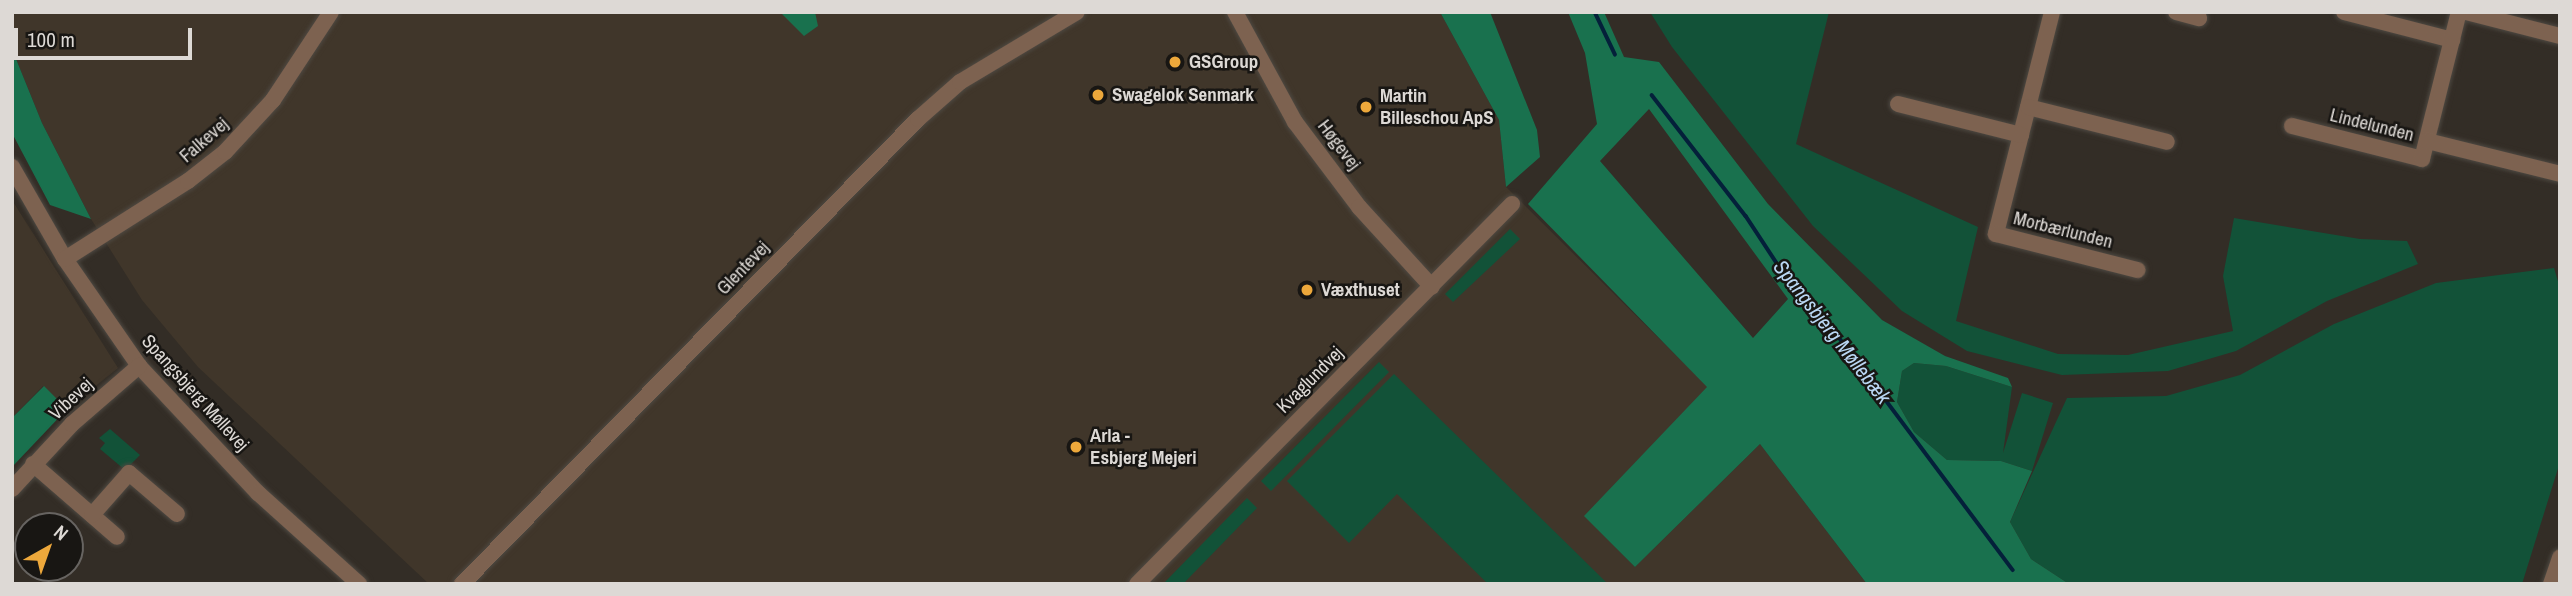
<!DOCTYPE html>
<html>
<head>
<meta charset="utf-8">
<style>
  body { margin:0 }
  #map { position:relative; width:2572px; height:596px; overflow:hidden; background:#332d26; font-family:"Archivo Narrow",sans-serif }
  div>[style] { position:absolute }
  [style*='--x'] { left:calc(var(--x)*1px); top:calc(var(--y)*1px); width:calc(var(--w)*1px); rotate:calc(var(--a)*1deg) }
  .built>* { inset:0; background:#40362a }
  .green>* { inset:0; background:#125238 }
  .forest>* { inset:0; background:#19714e }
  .stream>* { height:3.5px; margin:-1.75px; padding:0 1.75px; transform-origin:1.75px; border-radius:1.75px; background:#04203a }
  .roads { filter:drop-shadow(0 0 2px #4e4942) drop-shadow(0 0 2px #4e4942) }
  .minor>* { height:16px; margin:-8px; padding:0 8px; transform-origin:8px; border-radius:8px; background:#7d6250 }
  .dots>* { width:19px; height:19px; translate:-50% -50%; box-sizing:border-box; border:4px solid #181613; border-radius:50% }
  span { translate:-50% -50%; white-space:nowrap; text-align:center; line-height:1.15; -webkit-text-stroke:5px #181613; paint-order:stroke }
  .poi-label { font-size:19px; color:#ddd9d5; font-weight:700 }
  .left { translate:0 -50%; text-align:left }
  .street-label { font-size:19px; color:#ddd9d5 }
  .water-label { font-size:21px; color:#bad7f4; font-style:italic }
  .frame { position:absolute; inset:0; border:14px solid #ddd9d5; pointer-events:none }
  .north { position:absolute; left:14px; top:512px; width:70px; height:70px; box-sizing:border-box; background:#181613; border:2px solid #676461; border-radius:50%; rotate:40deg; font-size:19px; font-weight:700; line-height:28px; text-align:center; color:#ddd9d5 }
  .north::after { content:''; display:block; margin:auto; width:24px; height:32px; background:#eda83b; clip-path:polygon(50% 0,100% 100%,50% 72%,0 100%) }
  .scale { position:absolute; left:14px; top:28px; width:178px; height:32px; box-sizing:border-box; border:4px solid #ddd9d5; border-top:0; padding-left:9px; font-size:21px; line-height:24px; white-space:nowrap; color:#ddd9d5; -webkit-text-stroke:5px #181613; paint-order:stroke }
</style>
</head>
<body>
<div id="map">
  <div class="built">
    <i style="clip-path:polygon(12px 12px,1440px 12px,1499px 120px,1506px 187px,1708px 387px,1585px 516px,1635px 567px,1760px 444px,1867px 584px,429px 584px,198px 367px,142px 300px,91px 219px,42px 123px,12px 49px)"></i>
    <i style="clip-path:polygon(12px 200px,118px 368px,67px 409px,43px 386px,12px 418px)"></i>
  </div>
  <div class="green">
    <i style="clip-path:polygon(1650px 12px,1829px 12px,1796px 144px,1978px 227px,1956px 321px,2058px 354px,2128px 355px,2233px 331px,2223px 276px,2234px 218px,2360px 239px,2407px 241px,2418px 264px,2327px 301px,2236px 351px,2168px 371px,2062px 375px,1967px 351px,1902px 311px,1813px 226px,1672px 47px)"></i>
    <i style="clip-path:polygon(1510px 229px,1520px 239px,1453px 302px,1445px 294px)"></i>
    <i style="clip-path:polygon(2554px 268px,2560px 288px,2560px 462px,2522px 584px,2069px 584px,2031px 559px,2010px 522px,2067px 398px,2166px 396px,2240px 375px,2334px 324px,2436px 283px)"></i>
    <i style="clip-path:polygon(1379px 362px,1389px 372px,1271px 491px,1261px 481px)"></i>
    <i style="clip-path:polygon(1914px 363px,1946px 366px,2012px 387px,2003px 453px,2022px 393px,2053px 403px,2032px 471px,2001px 461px,1947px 460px,1914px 432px,1897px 402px,1902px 371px)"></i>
    <i style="clip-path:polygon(1394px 374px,1608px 584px,1488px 584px,1397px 494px,1349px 543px,1287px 481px)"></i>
    <i style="clip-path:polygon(110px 429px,140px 455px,125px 470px,100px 449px,105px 443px,99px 438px)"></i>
    <i style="clip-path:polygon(1247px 498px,1257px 508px,1183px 584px,1163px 584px)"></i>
  </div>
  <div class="forest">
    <i style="clip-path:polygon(780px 12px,815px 12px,818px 26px,804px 36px)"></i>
    <i style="clip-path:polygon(1440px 12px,1490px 12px,1537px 130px,1540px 157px,1506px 187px,1499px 120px)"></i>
    <i style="clip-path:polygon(evenodd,1568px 12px,1604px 12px,1624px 57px,1659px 62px,1768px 204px,1882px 320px,1945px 356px,2008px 378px,2012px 387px,1946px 366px,1914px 363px,1902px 371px,1897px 402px,1914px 432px,1947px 460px,2001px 461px,2032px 471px,2010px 522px,2031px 559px,2069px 584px,1867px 584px,1760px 444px,1635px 567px,1584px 516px,1707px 387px,1528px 204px,1597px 124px,1585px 53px,1568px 12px,1649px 109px,1788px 299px,1753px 338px,1600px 161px,1649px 109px)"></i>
    <i style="clip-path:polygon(12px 49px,42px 123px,91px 219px,50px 205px,12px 133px)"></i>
    <i style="clip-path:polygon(44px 386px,67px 409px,12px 467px,12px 418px)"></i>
  </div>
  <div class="stream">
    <i style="--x:1595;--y:12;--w:47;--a:64.5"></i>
    <i style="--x:1652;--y:95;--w:153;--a:52.2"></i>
    <i style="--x:1746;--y:216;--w:87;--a:56.7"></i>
    <i style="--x:1794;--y:289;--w:16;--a:27"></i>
    <i style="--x:1808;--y:296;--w:342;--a:53.2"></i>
  </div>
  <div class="roads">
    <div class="minor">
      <i style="--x:1235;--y:12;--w:125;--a:61.4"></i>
      <i style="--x:1295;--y:122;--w:106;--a:53"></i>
      <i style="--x:1359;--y:207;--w:108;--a:47.6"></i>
      <i style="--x:2052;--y:12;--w:229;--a:104.2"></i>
      <i style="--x:1996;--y:234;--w:146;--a:14.3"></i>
      <i style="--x:2176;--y:12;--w:24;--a:15"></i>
      <i style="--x:2344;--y:12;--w:112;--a:14.5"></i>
      <i style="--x:2466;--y:12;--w:97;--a:14.3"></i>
      <i style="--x:1898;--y:104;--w:127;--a:14.1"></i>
      <i style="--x:2028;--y:107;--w:143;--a:14.1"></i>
      <i style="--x:2292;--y:126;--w:134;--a:14.2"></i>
      <i style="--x:2422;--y:159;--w:152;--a:-75.9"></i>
      <i style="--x:2427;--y:141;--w:137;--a:13.9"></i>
      <i style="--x:12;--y:167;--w:106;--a:60.1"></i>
      <i style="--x:65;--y:259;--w:130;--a:55.3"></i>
      <i style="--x:139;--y:366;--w:174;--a:46.9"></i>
      <i style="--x:258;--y:493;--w:136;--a:42"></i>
      <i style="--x:65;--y:259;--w:146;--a:-32.4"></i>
      <i style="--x:188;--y:181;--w:47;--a:-38.1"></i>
      <i style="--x:225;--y:152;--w:71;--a:-47.3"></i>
      <i style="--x:273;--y:100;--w:105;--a:-56.6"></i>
      <i style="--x:33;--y:464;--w:111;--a:41"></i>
      <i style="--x:12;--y:489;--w:88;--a:-47.3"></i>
      <i style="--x:72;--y:424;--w:89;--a:-40.9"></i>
      <i style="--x:92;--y:515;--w:56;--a:-48.6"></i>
      <i style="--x:129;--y:473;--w:63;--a:40.5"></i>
      <i style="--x:462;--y:584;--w:651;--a:-45.56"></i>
      <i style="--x:918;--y:119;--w:56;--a:-41.4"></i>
      <i style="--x:960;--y:82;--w:136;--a:-30.9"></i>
      <i style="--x:1137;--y:584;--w:534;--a:-45.38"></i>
      <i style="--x:2551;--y:584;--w:28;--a:-71"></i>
    </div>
  </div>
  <div class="dots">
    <i style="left:1175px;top:62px;background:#eda83b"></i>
    <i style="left:1098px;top:95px;background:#eda83b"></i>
    <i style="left:1366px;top:107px;background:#eda83b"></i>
    <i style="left:1307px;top:290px;background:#eda83b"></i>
    <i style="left:1076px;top:447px;background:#eda83b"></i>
  </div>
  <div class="poi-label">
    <span class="left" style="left:1189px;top:62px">GSGroup</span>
    <span class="left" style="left:1112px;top:95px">Swagelok Senmark</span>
    <span class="left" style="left:1380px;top:107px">Martin<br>Billeschou ApS</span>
    <span class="left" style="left:1321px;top:290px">Væxthuset</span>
    <span class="left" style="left:1090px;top:447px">Arla -<br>Esbjerg Mejeri</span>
  </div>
  <div class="street-label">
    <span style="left:2372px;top:125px;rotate:14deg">Lindelunden</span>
    <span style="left:204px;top:140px;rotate:-41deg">Falkevej</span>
    <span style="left:1339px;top:145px;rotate:53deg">Høgevej</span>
    <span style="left:2063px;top:230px;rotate:14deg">Morbærlunden</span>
    <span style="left:743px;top:268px;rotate:-46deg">Glentevej</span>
    <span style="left:1310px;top:380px;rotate:-45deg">Kvaglundvej</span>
    <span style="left:195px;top:393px;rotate:48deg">Spangsbjerg Møllevej</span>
    <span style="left:71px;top:399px;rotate:-43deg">Vibevej</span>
  </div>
  <div class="water-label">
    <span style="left:1832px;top:332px;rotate:52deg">Spangsbjerg Møllebæk</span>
  </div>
  <div class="frame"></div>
  <div class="north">N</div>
  <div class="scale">100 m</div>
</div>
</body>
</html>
